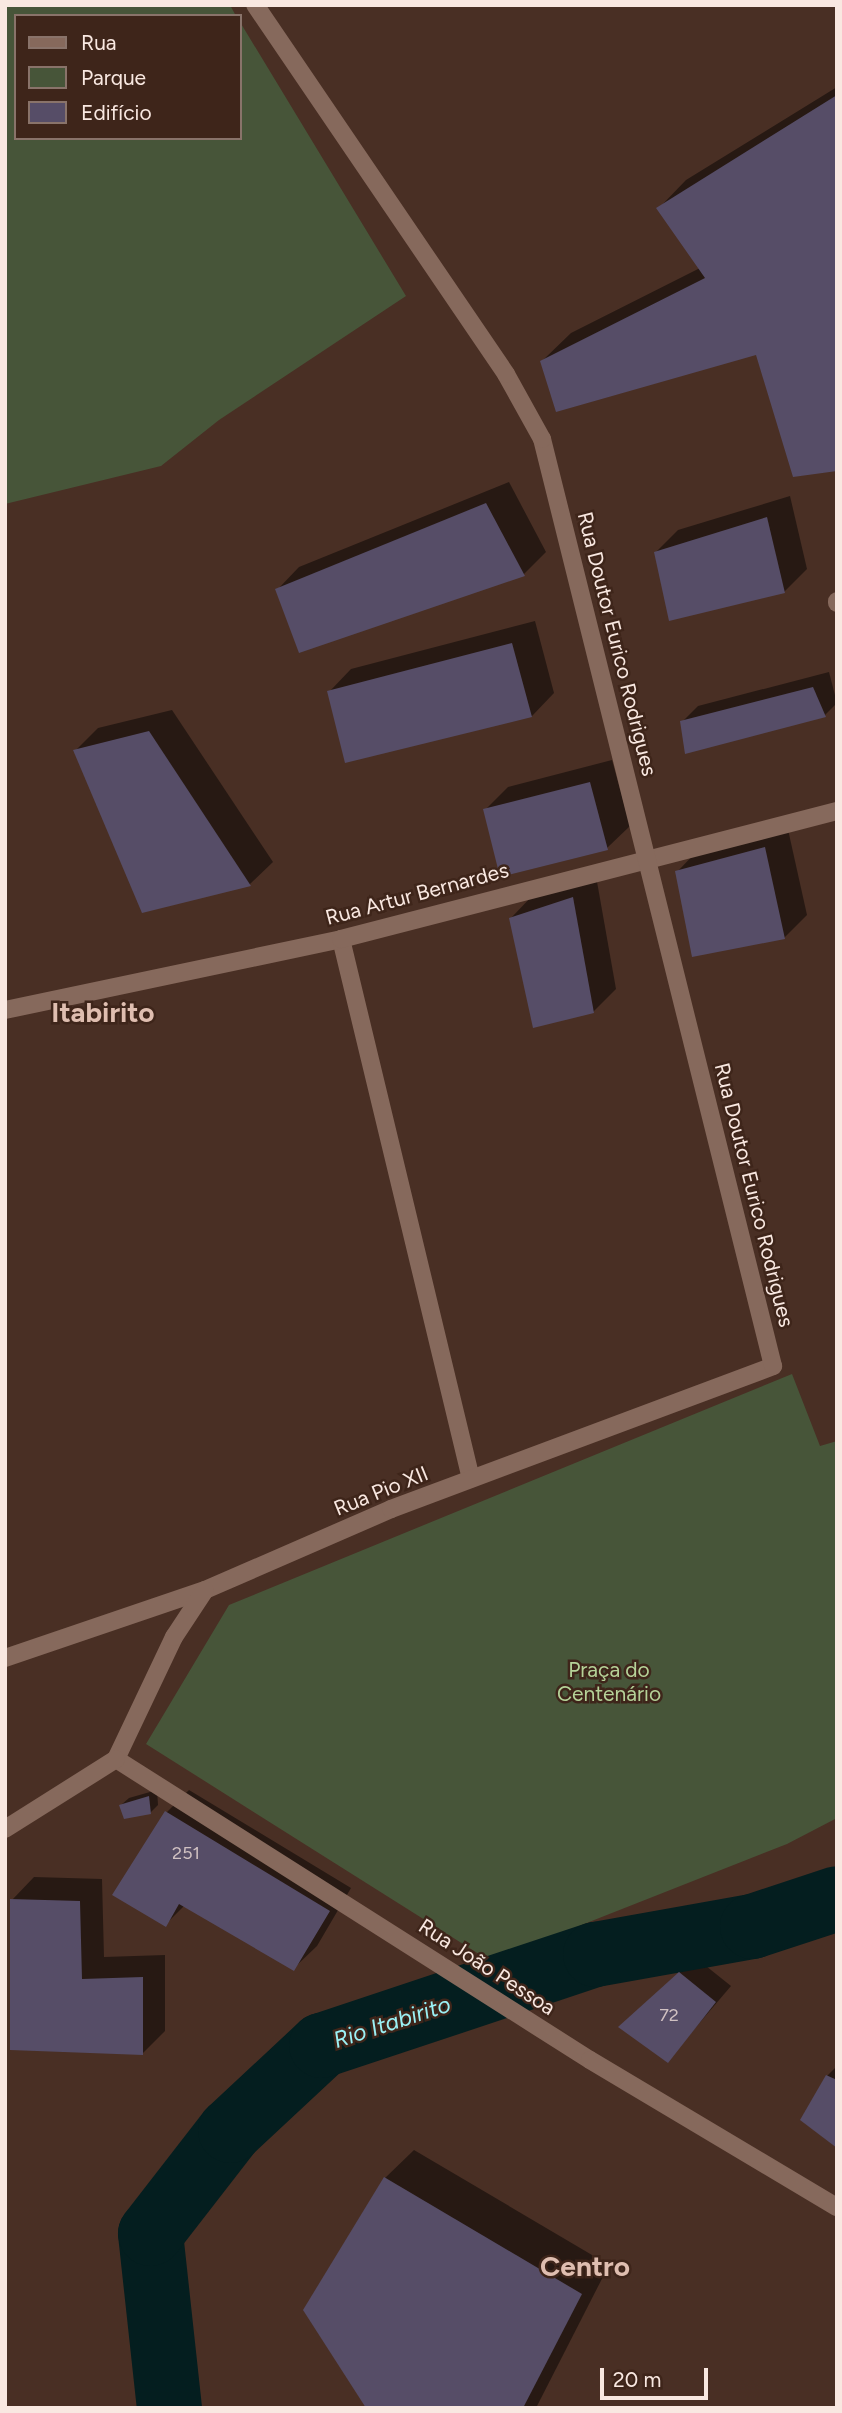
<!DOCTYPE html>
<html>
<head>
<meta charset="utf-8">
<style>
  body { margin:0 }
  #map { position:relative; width:842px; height:2413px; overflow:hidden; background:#492f24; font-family:Figtree,sans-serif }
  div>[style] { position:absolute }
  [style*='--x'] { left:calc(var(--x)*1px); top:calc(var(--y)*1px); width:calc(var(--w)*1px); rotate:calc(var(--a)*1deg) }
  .green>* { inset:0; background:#475539 }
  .shadow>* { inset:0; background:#0007 }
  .river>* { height:65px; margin:-32.5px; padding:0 32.5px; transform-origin:32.5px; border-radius:32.5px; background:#041e1f }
  .building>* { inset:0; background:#564d67 }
  .minor>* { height:18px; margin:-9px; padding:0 9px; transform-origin:9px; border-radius:9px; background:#86695c }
  .secondary>* { height:18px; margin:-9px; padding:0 9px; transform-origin:9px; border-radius:9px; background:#86695c }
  span { translate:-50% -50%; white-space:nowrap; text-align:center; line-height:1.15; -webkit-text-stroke:5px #3e251a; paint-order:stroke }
  .number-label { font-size:18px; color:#d0c1c2 }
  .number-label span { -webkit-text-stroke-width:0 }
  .street-label { font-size:21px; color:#f9e8e1 }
  .park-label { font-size:21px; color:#b5d298 }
  .water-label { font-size:23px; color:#9bf1f5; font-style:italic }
  .district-label { font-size:28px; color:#dfbeb0; font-weight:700 }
  .frame { position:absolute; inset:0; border:7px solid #f9e8e1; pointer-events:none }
  .legend { position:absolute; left:14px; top:14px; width:228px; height:126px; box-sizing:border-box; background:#3e251a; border:2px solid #89736a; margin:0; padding:9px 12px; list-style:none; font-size:21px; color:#f9e8e1 }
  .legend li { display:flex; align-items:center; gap:14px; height:35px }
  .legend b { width:35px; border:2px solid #89736a }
  .scale { position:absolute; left:600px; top:2368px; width:108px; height:32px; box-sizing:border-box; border:4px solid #f9e8e1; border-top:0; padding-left:9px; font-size:21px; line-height:24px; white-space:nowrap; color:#f9e8e1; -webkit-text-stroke:5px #3e251a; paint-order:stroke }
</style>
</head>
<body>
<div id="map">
  <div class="green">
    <i style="clip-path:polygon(5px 5px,230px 5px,236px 16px,16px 16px,16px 138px,240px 138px,240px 22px,406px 296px,219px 420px,161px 466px,5px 504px)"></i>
    <i style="clip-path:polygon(792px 1374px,820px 1446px,837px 1441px,837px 1818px,787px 1844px,490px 1961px,146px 1744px,229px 1605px)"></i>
  </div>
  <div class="shadow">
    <i style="clip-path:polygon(837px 87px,837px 469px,758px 353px,542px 361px,571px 333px,700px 268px,658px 209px,686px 180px)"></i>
    <i style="clip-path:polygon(509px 482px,546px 552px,524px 574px,277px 590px,299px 567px)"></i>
    <i style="clip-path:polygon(790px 496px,807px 569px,784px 592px,656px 552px,678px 530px)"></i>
    <i style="clip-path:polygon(535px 621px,554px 693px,532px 716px,346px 761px,329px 692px,351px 669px)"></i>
    <i style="clip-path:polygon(829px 672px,837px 703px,825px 715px,682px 722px,698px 706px)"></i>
    <i style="clip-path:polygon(172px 710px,273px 862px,250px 884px,143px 911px,75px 751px,98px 728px)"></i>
    <i style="clip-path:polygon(612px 760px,630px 826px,607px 848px,485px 810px,508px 787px)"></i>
    <i style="clip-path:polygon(787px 825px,807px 915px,784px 938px,677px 872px,699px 849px)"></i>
    <i style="clip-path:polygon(596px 876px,616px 989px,593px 1012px,511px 918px,533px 895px)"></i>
    <i style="clip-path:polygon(157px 1790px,158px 1805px,150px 1813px,121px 1805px,129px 1798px)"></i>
    <i style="clip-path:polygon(189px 1790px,351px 1888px,317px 1946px,294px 1968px,185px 1905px,165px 1925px,166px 1813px)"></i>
    <i style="clip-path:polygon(34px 1877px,102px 1879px,104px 1957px,165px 1955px,165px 2031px,142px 2054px,12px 1900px)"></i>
    <i style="clip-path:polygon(696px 1958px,731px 1986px,668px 2060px,636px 2012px)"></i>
    <i style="clip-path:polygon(837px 2066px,837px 2146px,827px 2076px)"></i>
    <i style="clip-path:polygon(414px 2150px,609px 2265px,536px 2408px,368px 2408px,385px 2178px)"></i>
  </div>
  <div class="river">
    <i style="--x:169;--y:2408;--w:176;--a:-96.2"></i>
    <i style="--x:150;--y:2233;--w:130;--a:-52.2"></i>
    <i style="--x:230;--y:2130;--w:125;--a:-43"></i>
    <i style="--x:321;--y:2045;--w:289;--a:-18.4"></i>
    <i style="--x:595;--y:1954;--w:159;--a:-10.1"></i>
    <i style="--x:752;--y:1926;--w:89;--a:-18.2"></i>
  </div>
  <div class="building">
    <i style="clip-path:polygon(837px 95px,837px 471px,793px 477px,756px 355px,556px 412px,540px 361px,705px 278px,656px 208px)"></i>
    <i style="clip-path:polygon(486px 503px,525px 576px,299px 653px,275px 589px)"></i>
    <i style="clip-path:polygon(767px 517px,785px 593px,669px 621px,654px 552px)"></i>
    <i style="clip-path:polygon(512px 643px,532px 717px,345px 763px,327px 691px)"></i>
    <i style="clip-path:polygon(813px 687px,826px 717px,685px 754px,680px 721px)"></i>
    <i style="clip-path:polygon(149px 731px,251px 886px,142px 913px,73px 750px)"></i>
    <i style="clip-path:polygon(590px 782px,608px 850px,500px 877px,483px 809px)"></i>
    <i style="clip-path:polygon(765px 847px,785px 939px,692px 957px,675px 871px)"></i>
    <i style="clip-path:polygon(573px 897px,594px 1013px,533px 1028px,509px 918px)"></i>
    <i style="clip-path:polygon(149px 1796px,151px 1814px,124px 1819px,119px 1805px)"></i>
    <i style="clip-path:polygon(165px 1811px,330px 1911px,294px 1971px,179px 1904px,166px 1927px,112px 1895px)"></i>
    <i style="clip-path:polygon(10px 1899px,80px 1901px,82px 1979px,143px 1977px,143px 2055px,10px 2050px)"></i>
    <i style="clip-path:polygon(679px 1972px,716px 2002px,668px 2063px,618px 2027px)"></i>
    <i style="clip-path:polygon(826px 2075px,837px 2080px,837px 2148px,800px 2120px)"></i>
    <i style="clip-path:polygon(384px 2177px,582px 2294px,523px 2408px,366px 2408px,303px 2310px)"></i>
  </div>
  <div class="minor">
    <i style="--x:837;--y:601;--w:2;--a:90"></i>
    <i style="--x:341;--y:939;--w:555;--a:76.46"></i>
    <i style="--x:5;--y:1010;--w:343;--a:-11.9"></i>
    <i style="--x:341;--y:939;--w:512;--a:-14.47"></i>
  </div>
  <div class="secondary">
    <i style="--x:5;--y:1658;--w:211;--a:-18.8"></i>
    <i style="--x:205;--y:1590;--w:203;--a:-23.5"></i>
    <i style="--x:391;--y:1509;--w:408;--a:-20.5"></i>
    <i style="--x:773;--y:1366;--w:955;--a:-103.99"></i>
    <i style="--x:542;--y:439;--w:74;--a:-119"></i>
    <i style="--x:506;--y:374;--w:446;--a:-124.2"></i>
    <i style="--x:116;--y:1759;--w:561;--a:32.42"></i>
    <i style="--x:590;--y:2060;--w:287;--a:30.8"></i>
    <i style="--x:116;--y:1759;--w:135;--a:-64.6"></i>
    <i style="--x:174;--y:1637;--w:56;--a:-56.6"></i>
    <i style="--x:5;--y:1829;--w:131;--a:-32.2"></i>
  </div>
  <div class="number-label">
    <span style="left:186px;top:1853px">251</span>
    <span style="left:669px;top:2015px">72</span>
  </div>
  <div class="street-label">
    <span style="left:617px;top:644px;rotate:76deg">Rua Doutor Eurico Rodrigues</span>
    <span style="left:417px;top:894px;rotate:-15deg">Rua Artur Bernardes</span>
    <span style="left:754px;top:1195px;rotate:76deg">Rua Doutor Eurico Rodrigues</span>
    <span style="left:381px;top:1491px;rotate:-22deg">Rua Pio XII</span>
    <span style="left:487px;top:1967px;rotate:33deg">Rua João Pessoa</span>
  </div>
  <div class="park-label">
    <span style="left:609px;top:1682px">Praça do<br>Centenário</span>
  </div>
  <div class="water-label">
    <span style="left:392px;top:2022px;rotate:-18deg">Rio Itabirito</span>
  </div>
  <div class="district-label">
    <span style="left:103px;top:1012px">Itabirito</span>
    <span style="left:585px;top:2266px">Centro</span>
  </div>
  <div class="frame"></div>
  <ul class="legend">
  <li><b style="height:9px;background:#86695c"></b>Rua</li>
  <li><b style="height:19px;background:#475539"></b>Parque</li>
  <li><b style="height:19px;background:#564d67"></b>Edifício</li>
  </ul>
  <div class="scale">20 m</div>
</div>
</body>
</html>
